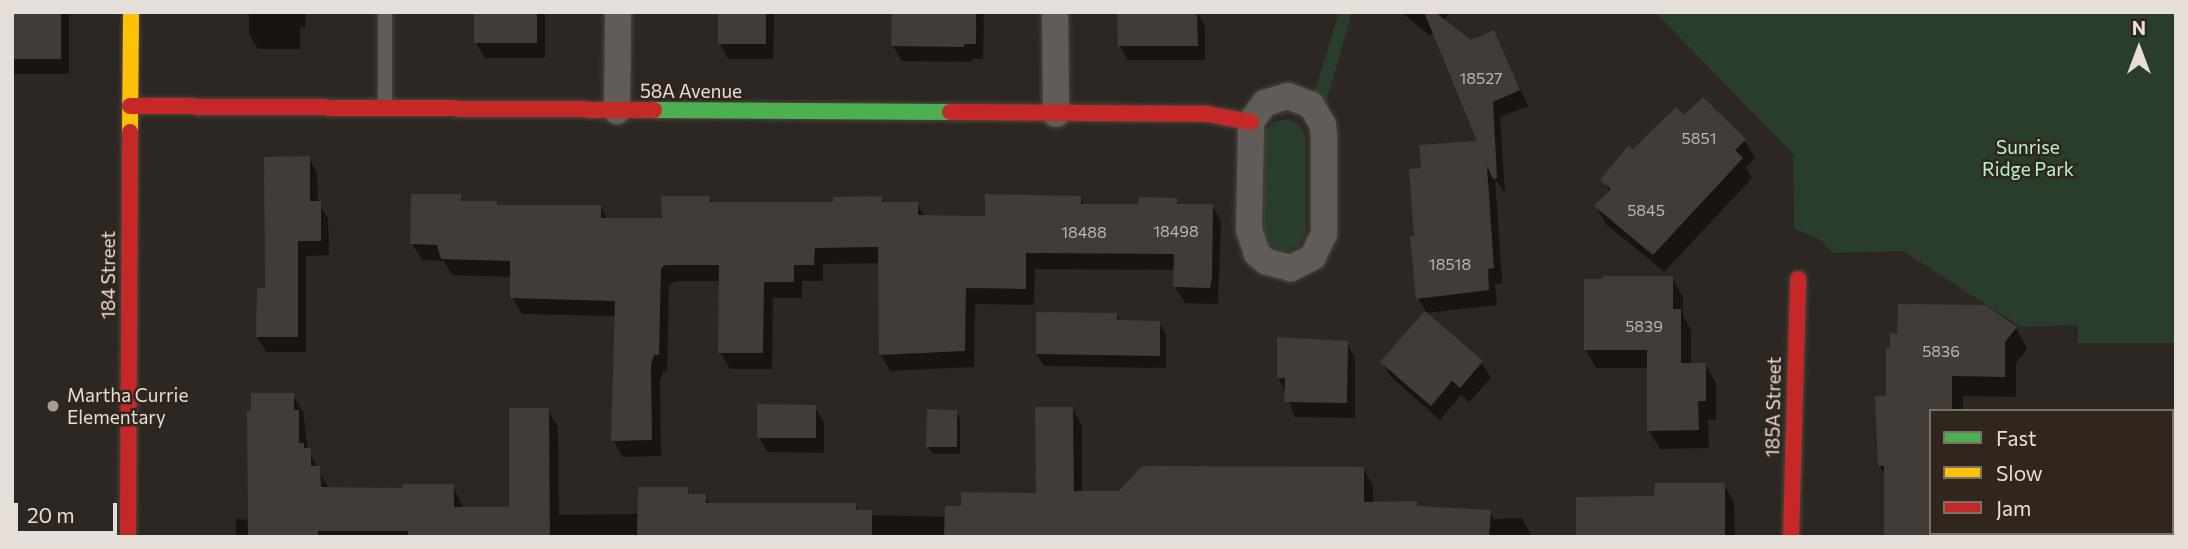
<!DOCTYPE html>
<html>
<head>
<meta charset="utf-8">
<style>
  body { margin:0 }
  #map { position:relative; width:2188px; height:549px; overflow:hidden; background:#2c2722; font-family:Commissioner,sans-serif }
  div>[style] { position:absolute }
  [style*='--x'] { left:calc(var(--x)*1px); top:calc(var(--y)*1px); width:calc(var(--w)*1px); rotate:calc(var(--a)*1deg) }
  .green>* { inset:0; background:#293d2d }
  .shadow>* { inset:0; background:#0007 }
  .building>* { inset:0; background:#413c37 }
  .roads { filter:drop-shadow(0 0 2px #4a4541) drop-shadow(0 0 2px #4a4541) }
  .lane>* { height:14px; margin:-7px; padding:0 7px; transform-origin:7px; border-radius:7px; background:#615c58 }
  .street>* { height:26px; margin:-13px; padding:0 13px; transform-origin:13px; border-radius:13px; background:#615c58 }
  .fast>* { height:16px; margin:-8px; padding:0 8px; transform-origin:8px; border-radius:8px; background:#4caf50 }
  .slow>* { height:16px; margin:-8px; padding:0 8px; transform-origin:8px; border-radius:8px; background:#ffc107 }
  .jam>* { height:16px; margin:-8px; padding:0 8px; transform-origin:8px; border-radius:8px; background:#c62828 }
  .dots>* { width:19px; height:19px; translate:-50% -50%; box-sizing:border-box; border:4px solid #31261d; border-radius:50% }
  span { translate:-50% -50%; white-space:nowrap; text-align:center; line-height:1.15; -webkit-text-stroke:5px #31261d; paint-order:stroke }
  .number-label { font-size:16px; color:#bdb6b0 }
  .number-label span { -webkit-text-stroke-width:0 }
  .street-label { font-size:19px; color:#e6ded8 }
  .park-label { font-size:19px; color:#b6f5c7 }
  .poi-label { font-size:19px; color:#e6ded8 }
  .left { translate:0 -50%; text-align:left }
  .frame { position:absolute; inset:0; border:14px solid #e6ded8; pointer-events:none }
  .legend { position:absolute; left:1929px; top:409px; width:245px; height:126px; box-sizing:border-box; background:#31261d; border:2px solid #797068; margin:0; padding:9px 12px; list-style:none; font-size:21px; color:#e6ded8 }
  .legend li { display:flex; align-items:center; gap:14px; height:35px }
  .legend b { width:35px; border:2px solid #797068 }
  .north { position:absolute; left:2104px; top:14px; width:70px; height:70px; -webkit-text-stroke:5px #31261d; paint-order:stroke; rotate:0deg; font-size:19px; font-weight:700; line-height:28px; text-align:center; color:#e6ded8 }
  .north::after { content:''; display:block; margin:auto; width:24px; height:32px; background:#e6ded8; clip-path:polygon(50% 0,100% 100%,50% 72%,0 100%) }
  .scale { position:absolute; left:14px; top:503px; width:103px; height:32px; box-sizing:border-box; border:4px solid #e6ded8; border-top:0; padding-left:9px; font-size:21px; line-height:24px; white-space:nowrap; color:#e6ded8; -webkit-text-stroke:5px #31261d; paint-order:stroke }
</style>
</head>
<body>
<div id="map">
  <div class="green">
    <i style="clip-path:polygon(1339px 12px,1352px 12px,1326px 103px,1314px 94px)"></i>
    <i style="clip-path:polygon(1655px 12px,2176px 12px,2176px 343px,2078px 343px,2078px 325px,2021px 327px,1903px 251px,1832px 253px,1822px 241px,1794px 228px,1793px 154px)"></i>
    <i style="clip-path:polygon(1287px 119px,1300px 125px,1306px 137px,1306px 233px,1299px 246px,1286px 252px,1267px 243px,1263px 229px,1265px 133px,1273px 122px)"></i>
  </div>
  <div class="shadow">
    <i style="clip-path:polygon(12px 12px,69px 12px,69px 74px,12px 74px)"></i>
    <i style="clip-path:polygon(249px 12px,306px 12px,305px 28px,300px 27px,300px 49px,258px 49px,249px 34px)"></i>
    <i style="clip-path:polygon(476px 12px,545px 12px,545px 58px,485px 58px,476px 43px)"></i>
    <i style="clip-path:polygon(720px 12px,774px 12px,773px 59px,728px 59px,720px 43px)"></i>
    <i style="clip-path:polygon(894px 12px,984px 12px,983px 59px,972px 59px,972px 62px,902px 61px,893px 46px)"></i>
    <i style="clip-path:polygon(1197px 12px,1205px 26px,1205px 60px,1128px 60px,1119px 45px)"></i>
    <i style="clip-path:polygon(1401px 12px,1450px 12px,1443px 21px,1471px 42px,1493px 32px,1528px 106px,1500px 117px,1505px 193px,1495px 179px,1502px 283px,1495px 284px,1497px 305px,1425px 313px,1482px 363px,1491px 378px,1469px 402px,1461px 395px,1440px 420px,1391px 377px,1382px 362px,1426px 312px,1418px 298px,1416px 237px,1423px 170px,1479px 142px,1434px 31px,1430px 36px)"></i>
    <i style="clip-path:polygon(1684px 118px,1744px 140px,1755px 158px,1746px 167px,1752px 178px,1664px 272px,1606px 224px,1596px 206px,1610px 192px,1603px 180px,1633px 152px)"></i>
    <i style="clip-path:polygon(309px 158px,317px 173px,318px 203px,328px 218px,329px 255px,306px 256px,306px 352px,266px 352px,257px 337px,267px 290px)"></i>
    <i style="clip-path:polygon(460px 196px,463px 202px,496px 203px,498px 207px,600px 206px,608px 220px,663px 220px,709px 197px,713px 204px,835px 204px,881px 198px,885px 204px,917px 204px,925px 216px,986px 218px,1080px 197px,1085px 206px,1140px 206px,1176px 200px,1179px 205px,1212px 205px,1221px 222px,1218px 304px,1185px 303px,1175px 287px,1175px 270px,1035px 269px,1034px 305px,975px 304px,974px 367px,890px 371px,881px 355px,880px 263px,823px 264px,823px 281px,802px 281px,802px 298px,773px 298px,772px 369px,730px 369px,720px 352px,721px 281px,675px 281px,669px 285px,667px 371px,663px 371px,660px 382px,661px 456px,623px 457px,613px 440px,616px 316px,522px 314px,512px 297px,512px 277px,452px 275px,444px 261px,422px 260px,412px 244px)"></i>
    <i style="clip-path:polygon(1672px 278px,1683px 297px,1683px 316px,1691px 330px,1691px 364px,1705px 364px,1716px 383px,1716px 420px,1708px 420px,1709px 448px,1660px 449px,1649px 430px,1649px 368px,1596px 368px,1586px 350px)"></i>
    <i style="clip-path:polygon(1116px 314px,1120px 322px,1159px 323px,1166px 335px,1166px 368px,1044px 366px,1037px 354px)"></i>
    <i style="clip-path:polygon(2016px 328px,2027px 349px,2016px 363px,2016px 397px,1963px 396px,1963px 411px,1931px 411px,1931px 533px,1959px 533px,1959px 537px,1884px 537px,1885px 475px,1879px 465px,1888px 398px)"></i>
    <i style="clip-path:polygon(1279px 339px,1347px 343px,1355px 358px,1355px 418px,1295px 417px,1279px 378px)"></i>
    <i style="clip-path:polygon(293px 395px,303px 412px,308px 450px,329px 489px,405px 490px,453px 486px,463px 508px,511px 508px,548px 410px,558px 427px,559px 515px,639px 514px,687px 489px,690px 495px,705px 495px,710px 505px,855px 505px,859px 512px,871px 512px,872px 515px,946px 517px,962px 508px,1038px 494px,1072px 408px,1082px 426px,1082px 493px,1119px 493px,1363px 468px,1373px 486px,1373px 503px,1416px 503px,1419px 507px,1490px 512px,1494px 519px,1522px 518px,1532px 537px,236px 537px,236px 519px,250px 520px)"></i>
    <i style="clip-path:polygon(815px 407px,824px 422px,824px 453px,767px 452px,759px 437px)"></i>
    <i style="clip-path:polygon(956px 412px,960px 419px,960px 454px,933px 454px,928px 446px)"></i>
    <i style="clip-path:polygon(2172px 475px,2176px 481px,2176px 537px,2008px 537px,2008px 533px,2172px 533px)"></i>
    <i style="clip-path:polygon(1724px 484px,1734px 503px,1735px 537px,1578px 537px)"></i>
  </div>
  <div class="building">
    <i style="clip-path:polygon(12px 12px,61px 12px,61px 59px,12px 59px)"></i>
    <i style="clip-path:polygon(474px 12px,537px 12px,537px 43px,474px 43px)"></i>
    <i style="clip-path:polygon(718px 12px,766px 12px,766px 44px,718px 44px)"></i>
    <i style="clip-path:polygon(892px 12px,976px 12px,976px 44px,964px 44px,964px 47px,891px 46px)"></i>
    <i style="clip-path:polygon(1117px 12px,1197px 12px,1198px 46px,1118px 46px)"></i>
    <i style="clip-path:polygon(1424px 12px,1435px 12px,1471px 40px,1494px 30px,1520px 90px,1493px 102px,1497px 178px,1493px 179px,1487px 166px,1494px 268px,1488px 269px,1489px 290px,1416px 299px,1410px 236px,1414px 236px,1409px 169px,1421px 168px,1419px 145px,1477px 141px)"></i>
    <i style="clip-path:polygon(1703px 97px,1746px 139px,1735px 150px,1743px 158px,1653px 255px,1594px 206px,1611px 189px,1600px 180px,1628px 146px,1633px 149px,1676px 107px,1684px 115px)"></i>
    <i style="clip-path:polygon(310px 156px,310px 201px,321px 201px,321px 241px,298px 241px,298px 337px,256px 337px,257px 288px,265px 288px,264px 157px)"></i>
    <i style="clip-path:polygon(411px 194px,461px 194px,461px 201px,497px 201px,497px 205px,601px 205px,601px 218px,662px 218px,661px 196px,710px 196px,710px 202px,833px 202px,833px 197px,882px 196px,882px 202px,918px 202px,918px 215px,985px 216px,985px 194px,1081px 196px,1081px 204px,1138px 204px,1139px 197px,1177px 198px,1177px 204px,1213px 204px,1212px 278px,1210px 288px,1173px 287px,1174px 254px,1026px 253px,1026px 289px,966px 288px,965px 351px,879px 355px,878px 247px,815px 248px,814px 265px,794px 265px,794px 282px,764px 282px,763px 353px,718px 353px,719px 265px,665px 265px,661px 268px,659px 355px,654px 355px,651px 365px,652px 440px,611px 441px,615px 301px,510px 298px,510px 261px,441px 259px,437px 245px,410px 244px)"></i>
    <i style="clip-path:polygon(1603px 276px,1673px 276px,1673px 309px,1681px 309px,1681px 363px,1706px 363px,1706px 401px,1698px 401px,1699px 430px,1647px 431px,1647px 350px,1584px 350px,1584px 279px,1603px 279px)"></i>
    <i style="clip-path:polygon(1898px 304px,1986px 305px,2017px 327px,2005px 342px,2005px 377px,1952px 376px,1952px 411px,1931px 411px,1931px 537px,1884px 537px,1884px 466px,1878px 466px,1875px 396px,1886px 396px,1886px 348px,1890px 348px,1890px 333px,1897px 334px)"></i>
    <i style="clip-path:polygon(1425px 311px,1483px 361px,1460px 388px,1452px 381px,1431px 406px,1380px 362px)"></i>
    <i style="clip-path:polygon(1036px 312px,1117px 313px,1117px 320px,1160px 321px,1160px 356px,1036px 354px)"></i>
    <i style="clip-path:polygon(1277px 337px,1348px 341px,1347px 403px,1284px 402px,1285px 378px,1277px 378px)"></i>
    <i style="clip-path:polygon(251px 393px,294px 393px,294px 410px,299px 410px,299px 443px,304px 443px,304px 448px,311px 448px,311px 466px,320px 466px,321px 487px,403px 488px,403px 484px,454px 484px,454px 507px,509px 507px,509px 408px,549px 408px,550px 537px,408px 537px,408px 531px,318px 531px,318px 537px,248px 537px,247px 411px,251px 411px)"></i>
    <i style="clip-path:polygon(757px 404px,816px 405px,816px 438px,757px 438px)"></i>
    <i style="clip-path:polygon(1035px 407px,1073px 407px,1074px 491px,1119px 491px,1142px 466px,1364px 467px,1364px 502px,1417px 501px,1417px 506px,1491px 510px,1489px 537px,944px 537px,945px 506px,961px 506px,961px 492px,1036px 493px)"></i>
    <i style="clip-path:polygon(927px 409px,957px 410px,957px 447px,926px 447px)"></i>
    <i style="clip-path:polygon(1655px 483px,1725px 483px,1725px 537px,1576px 537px,1576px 497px,1654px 496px)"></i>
    <i style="clip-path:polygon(638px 487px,688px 487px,688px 494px,706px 494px,706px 503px,856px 503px,856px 510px,872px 510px,872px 537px,637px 537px)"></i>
  </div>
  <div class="roads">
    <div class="lane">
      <i style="--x:385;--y:105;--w:93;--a:-90"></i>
    </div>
    <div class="street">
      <i style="--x:1055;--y:12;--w:102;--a:89.4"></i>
      <i style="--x:1288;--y:96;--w:25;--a:21"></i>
      <i style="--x:1311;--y:105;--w:23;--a:59"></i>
      <i style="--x:1323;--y:125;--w:12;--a:85"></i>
      <i style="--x:1324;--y:137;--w:97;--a:90"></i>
      <i style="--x:1324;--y:234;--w:25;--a:116"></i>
      <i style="--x:1313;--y:257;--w:25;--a:153"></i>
      <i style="--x:1291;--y:268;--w:25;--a:-166"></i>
      <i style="--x:1267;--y:262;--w:13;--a:-141"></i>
      <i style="--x:1257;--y:254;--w:25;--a:-108"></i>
      <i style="--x:1249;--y:230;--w:108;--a:-88.9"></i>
      <i style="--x:1251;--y:122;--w:24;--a:-54"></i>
      <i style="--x:1265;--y:103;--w:24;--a:-17"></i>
      <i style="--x:617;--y:111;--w:99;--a:-89.4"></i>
    </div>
    <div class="fast">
      <i style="--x:654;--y:110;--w:296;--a:0.4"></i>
    </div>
    <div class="slow">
      <i style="--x:130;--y:132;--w:120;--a:-89.5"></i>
    </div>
    <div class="jam">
      <i style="--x:130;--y:106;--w:524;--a:0.44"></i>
      <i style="--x:950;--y:112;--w:257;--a:0.4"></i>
      <i style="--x:1207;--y:114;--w:45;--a:10.3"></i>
      <i style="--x:128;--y:537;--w:405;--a:-89.7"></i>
      <i style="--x:1791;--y:537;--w:258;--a:-88.4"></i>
    </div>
  </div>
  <div class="dots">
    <i style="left:53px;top:406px;background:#a59e98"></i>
  </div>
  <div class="number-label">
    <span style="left:1481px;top:78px">18527</span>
    <span style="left:1699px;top:138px">5851</span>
    <span style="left:1646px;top:210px">5845</span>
    <span style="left:1176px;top:231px">18498</span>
    <span style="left:1084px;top:232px">18488</span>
    <span style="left:1450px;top:264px">18518</span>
    <span style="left:1644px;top:326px">5839</span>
    <span style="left:1941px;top:351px">5836</span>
  </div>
  <div class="street-label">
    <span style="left:691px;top:91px">58A Avenue</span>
    <span style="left:108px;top:275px;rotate:-90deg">184 Street</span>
    <span style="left:1773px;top:407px;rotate:-89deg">185A Street</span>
  </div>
  <div class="park-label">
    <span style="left:2028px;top:158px">Sunrise<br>Ridge Park</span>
  </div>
  <div class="poi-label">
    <span class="left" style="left:67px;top:406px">Martha Currie<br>Elementary</span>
  </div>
  <div class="frame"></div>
  <ul class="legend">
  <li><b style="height:9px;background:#4caf50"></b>Fast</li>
  <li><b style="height:9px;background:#ffc107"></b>Slow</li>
  <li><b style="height:9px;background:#c62828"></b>Jam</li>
  </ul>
  <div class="north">N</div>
  <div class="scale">20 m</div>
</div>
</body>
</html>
